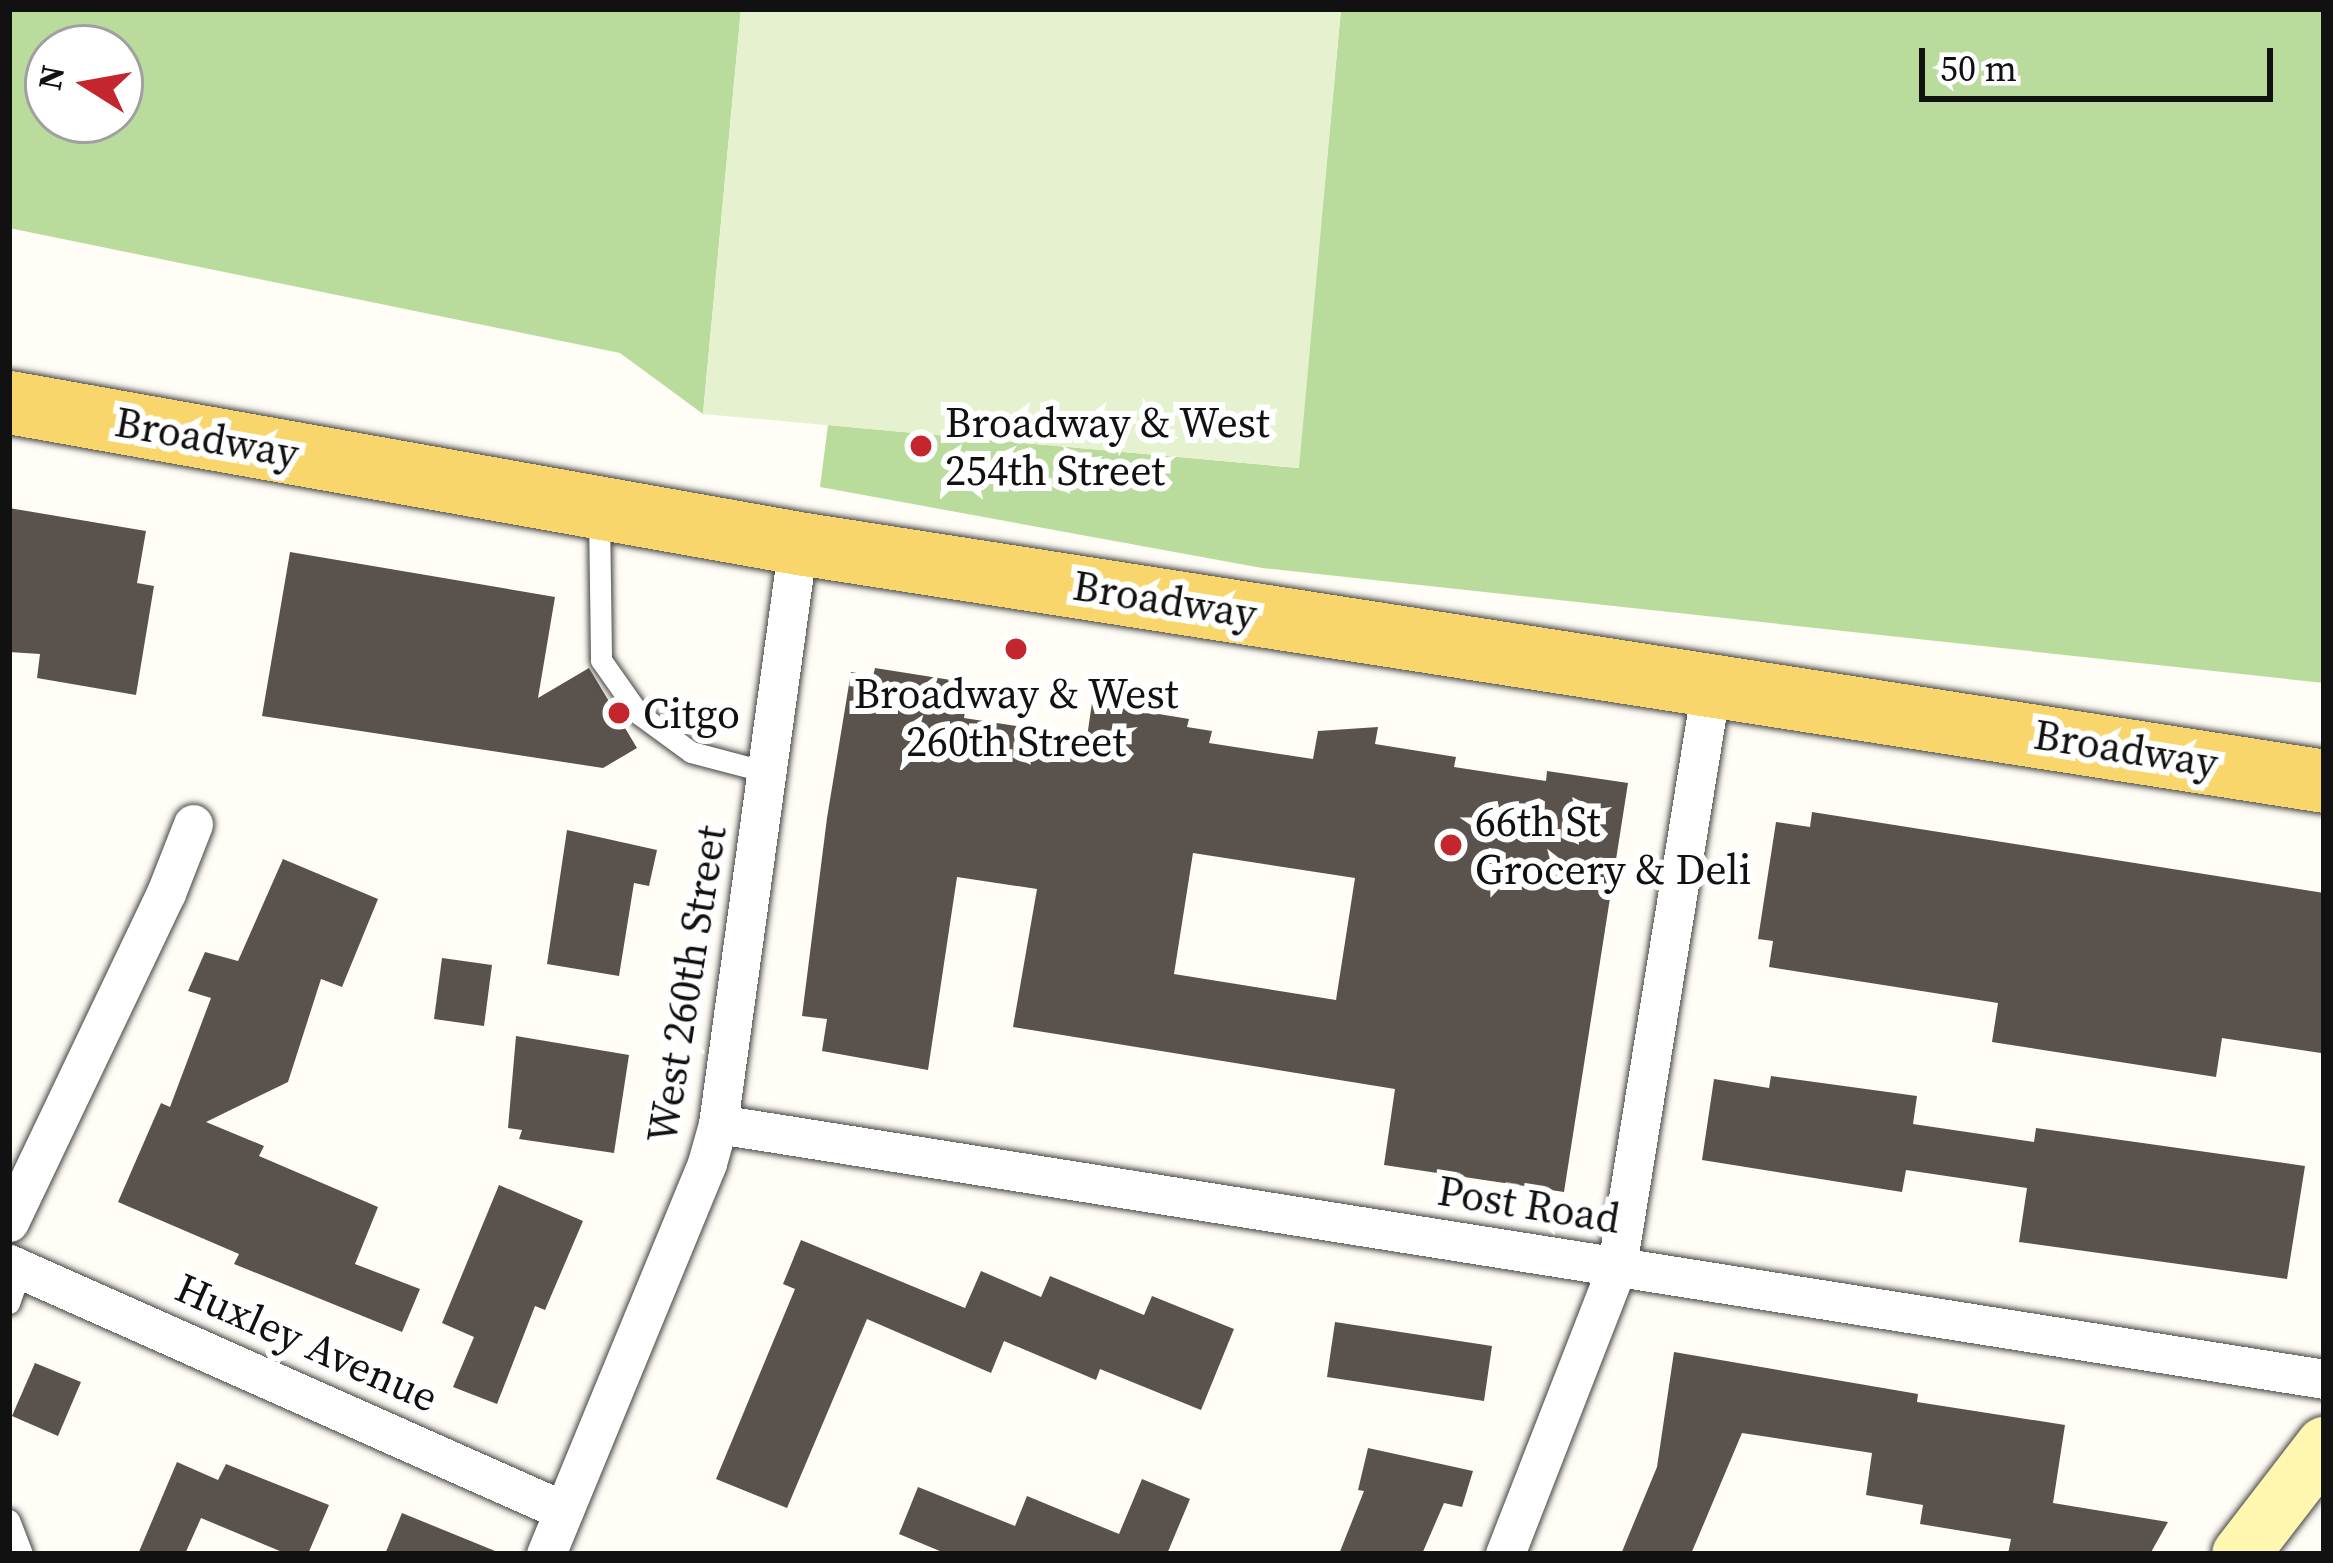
<!DOCTYPE html>
<html>
<head>
<meta charset="utf-8">
<style>
  body { margin:0 }
  #map { position:relative; width:2333px; height:1563px; overflow:hidden; background:#fffdf5; font-family:"Source Serif 4",serif }
  div>[style] { position:absolute }
  [style*='--x'] { left:calc(var(--x)*1px); top:calc(var(--y)*1px); width:calc(var(--w)*1px); rotate:calc(var(--a)*1deg) }
  .forest>* { inset:0; background:#b9dc9c }
  .pitch>* { inset:0; background:#e6f2cf }
  .building>* { inset:0; background:#5a524d }
  .roads { filter:drop-shadow(0 0 3px #444) drop-shadow(0 0 3px #444) }
  .lane>* { height:21px; margin:-10.5px; padding:0 10.5px; transform-origin:10.5px; border-radius:10.5px; background:#fff }
  .street>* { height:39px; margin:-19.5px; padding:0 19.5px; transform-origin:19.5px; border-radius:19.5px; background:#fff }
  .secondary>* { height:57px; margin:-28.5px; padding:0 28.5px; transform-origin:28.5px; border-radius:28.5px; background:#fff6b0 }
  .primary>* { height:63px; margin:-31.5px; padding:0 31.5px; transform-origin:31.5px; border-radius:31.5px; background:#f9d66b }
  .dots>* { width:33px; height:33px; translate:-50% -50%; box-sizing:border-box; border:6px solid #fff; border-radius:50% }
  span { translate:-50% -50%; white-space:nowrap; text-align:center; line-height:1.15; -webkit-text-stroke:12px #fff; paint-order:stroke }
  .poi-label { font-size:42px; color:#111 }
  .left { translate:0 -50%; text-align:left }
  .street-label { font-size:42px; color:#111 }
  .frame { position:absolute; inset:0; border:12px solid #111; pointer-events:none }
  .north { position:absolute; left:24px; top:24px; width:120px; height:120px; box-sizing:border-box; background:#fff; border:3px solid #a0a0a0; border-radius:50%; rotate:281deg; font-size:33px; font-weight:700; line-height:48px; text-align:center; color:#111 }
  .north::after { content:''; display:block; margin:auto; width:42px; height:54px; background:#c4262e; clip-path:polygon(50% 0,100% 100%,50% 72%,0 100%) }
  .scale { position:absolute; left:1919px; top:48px; width:354px; height:54px; box-sizing:border-box; border:6px solid #111; border-top:0; padding-left:15px; font-size:36px; line-height:42px; white-space:nowrap; color:#111; -webkit-text-stroke:9px #fff; paint-order:stroke }
</style>
</head>
<body>
<div id="map">
  <div class="forest">
    <i style="clip-path:polygon(evenodd,9px 9px,741px 9px,703px 414px,620px 353px,9px 228px,9px 9px,48px 48px,120px 48px,120px 120px,48px 120px,48px 48px)"></i>
    <i style="clip-path:polygon(1341px 9px,2324px 9px,2324px 683px,1262px 568px,820px 487px,828px 425px,1298px 468px)"></i>
  </div>
  <div class="pitch">
    <i style="clip-path:polygon(741px 9px,1341px 9px,1299px 468px,703px 414px)"></i>
  </div>
  <div class="building">
    <i style="clip-path:polygon(9px 508px,146px 531px,137px 583px,154px 586px,136px 695px,37px 678px,40px 654px,9px 652px)"></i>
    <i style="clip-path:polygon(290px 552px,555px 597px,538px 698px,589px 668px,637px 748px,603px 768px,262px 716px)"></i>
    <i style="clip-path:polygon(evenodd,875px 668px,970px 683px,964px 718px,1087px 737px,1092px 703px,1189px 719px,1187px 727px,1212px 731px,1209px 743px,1313px 759px,1318px 731px,1378px 727px,1375px 744px,1456px 757px,1454px 767px,1546px 781px,1547px 771px,1628px 783px,1564px 1192px,1384px 1165px,1395px 1089px,1013px 1027px,1037px 889px,957px 877px,928px 1070px,822px 1051px,827px 1019px,802px 1016px,827px 818px,851px 672px,873px 676px,875px 668px,1193px 853px,1355px 878px,1336px 1000px,1174px 974px,1193px 853px)"></i>
    <i style="clip-path:polygon(1812px 812px,2324px 893px,2321px 1053px,2222px 1038px,2216px 1077px,1992px 1042px,1998px 1003px,1769px 967px,1773px 941px,1758px 939px,1776px 822px,1810px 827px)"></i>
    <i style="clip-path:polygon(567px 830px,657px 850px,649px 886px,634px 883px,619px 976px,547px 964px)"></i>
    <i style="clip-path:polygon(283px 859px,378px 899px,342px 987px,321px 979px,288px 1082px,206px 1122px,264px 1146px,259px 1156px,378px 1207px,355px 1264px,420px 1289px,402px 1332px,234px 1264px,239px 1254px,118px 1202px,161px 1103px,170px 1107px,211px 998px,188px 991px,205px 952px,238px 961px)"></i>
    <i style="clip-path:polygon(442px 958px,492px 965px,484px 1026px,434px 1019px)"></i>
    <i style="clip-path:polygon(516px 1036px,629px 1055px,614px 1153px,519px 1139px,522px 1130px,508px 1128px)"></i>
    <i style="clip-path:polygon(1771px 1076px,1917px 1096px,1913px 1124px,2034px 1142px,2036px 1128px,2305px 1166px,2287px 1279px,2019px 1242px,2027px 1188px,1906px 1170px,1902px 1192px,1702px 1160px,1714px 1079px,1769px 1088px)"></i>
    <i style="clip-path:polygon(499px 1185px,583px 1221px,545px 1310px,535px 1306px,497px 1404px,453px 1387px,474px 1337px,442px 1323px)"></i>
    <i style="clip-path:polygon(801px 1240px,965px 1308px,981px 1271px,1041px 1297px,1050px 1276px,1144px 1315px,1152px 1296px,1234px 1329px,1201px 1410px,1100px 1369px,1096px 1380px,1004px 1341px,991px 1373px,867px 1319px,787px 1508px,716px 1479px,795px 1289px,783px 1284px)"></i>
    <i style="clip-path:polygon(1335px 1322px,1492px 1346px,1484px 1401px,1327px 1377px)"></i>
    <i style="clip-path:polygon(1674px 1352px,1918px 1394px,1917px 1402px,2065px 1425px,2053px 1503px,2168px 1522px,2150px 1554px,2008px 1554px,2011px 1539px,1920px 1524px,1923px 1505px,1866px 1495px,1872px 1453px,1742px 1433px,1691px 1554px,1621px 1554px,1657px 1467px)"></i>
    <i style="clip-path:polygon(35px 1363px,81px 1382px,58px 1436px,12px 1416px)"></i>
    <i style="clip-path:polygon(1368px 1448px,1473px 1471px,1462px 1507px,1444px 1503px,1422px 1554px,1339px 1554px,1364px 1491px,1358px 1490px)"></i>
    <i style="clip-path:polygon(177px 1462px,218px 1480px,226px 1464px,329px 1505px,308px 1554px,287px 1554px,201px 1518px,185px 1554px,138px 1554px)"></i>
    <i style="clip-path:polygon(1142px 1479px,1190px 1499px,1167px 1554px,947px 1554px,899px 1534px,918px 1487px,1015px 1526px,1027px 1496px,1119px 1534px)"></i>
    <i style="clip-path:polygon(402px 1513px,500px 1553px,500px 1554px,385px 1554px)"></i>
  </div>
  <div class="roads">
    <div class="lane">
      <i style="--x:599;--y:513;--w:147;--a:89.2"></i>
      <i style="--x:601;--y:660;--w:66;--a:54.9"></i>
      <i style="--x:639;--y:714;--w:64;--a:36.2"></i>
      <i style="--x:691;--y:752;--w:79;--a:14.7"></i>
      <i style="--x:9;--y:1303;--w:36;--a:-71"></i>
      <i style="--x:9;--y:1520;--w:36;--a:69"></i>
    </div>
    <div class="street">
      <i style="--x:718;--y:1124;--w:1626;--a:9.02"></i>
      <i style="--x:9;--y:1222;--w:365;--a:-64.5"></i>
      <i style="--x:166;--y:893;--w:74;--a:-68.6"></i>
      <i style="--x:9;--y:1264;--w:607;--a:23.99"></i>
      <i style="--x:546;--y:1554;--w:423;--a:-67.6"></i>
      <i style="--x:707;--y:1163;--w:41;--a:-74.2"></i>
      <i style="--x:718;--y:1124;--w:586;--a:-82.16"></i>
      <i style="--x:1505;--y:1554;--w:309;--a:-68.7"></i>
      <i style="--x:1617;--y:1266;--w:593;--a:-80.78"></i>
    </div>
    <div class="secondary">
      <i style="--x:2240;--y:1554;--w:138;--a:-52.4"></i>
    </div>
    <div class="primary">
      <i style="--x:9;--y:402;--w:801;--a:10.13"></i>
      <i style="--x:798;--y:543;--w:1544;--a:8.86"></i>
    </div>
  </div>
  <div class="dots">
    <i style="left:921px;top:446px;background:#c4262e"></i>
    <i style="left:1016px;top:649px;background:#c4262e"></i>
    <i style="left:619px;top:713px;background:#c4262e"></i>
    <i style="left:1451px;top:845px;background:#c4262e"></i>
  </div>
  <div class="poi-label">
    <span class="left" style="left:945px;top:446px">Broadway &amp; West<br>254th Street</span>
    <span style="left:1016px;top:717px">Broadway &amp; West<br>260th Street</span>
    <span class="left" style="left:643px;top:713px">Citgo</span>
    <span class="left" style="left:1475px;top:845px">66th St<br>Grocery &amp; Deli</span>
  </div>
  <div class="street-label">
    <span style="left:207px;top:437px;rotate:10deg">Broadway</span>
    <span style="left:1165px;top:599px;rotate:9deg">Broadway</span>
    <span style="left:2126px;top:748px;rotate:9deg">Broadway</span>
    <span style="left:686px;top:984px;rotate:-81deg">West 260th Street</span>
    <span style="left:1529px;top:1204px;rotate:9deg">Post Road</span>
    <span style="left:307px;top:1342px;rotate:24deg">Huxley Avenue</span>
  </div>
  <div class="frame"></div>
  <div class="north">N</div>
  <div class="scale">50 m</div>
</div>
</body>
</html>
